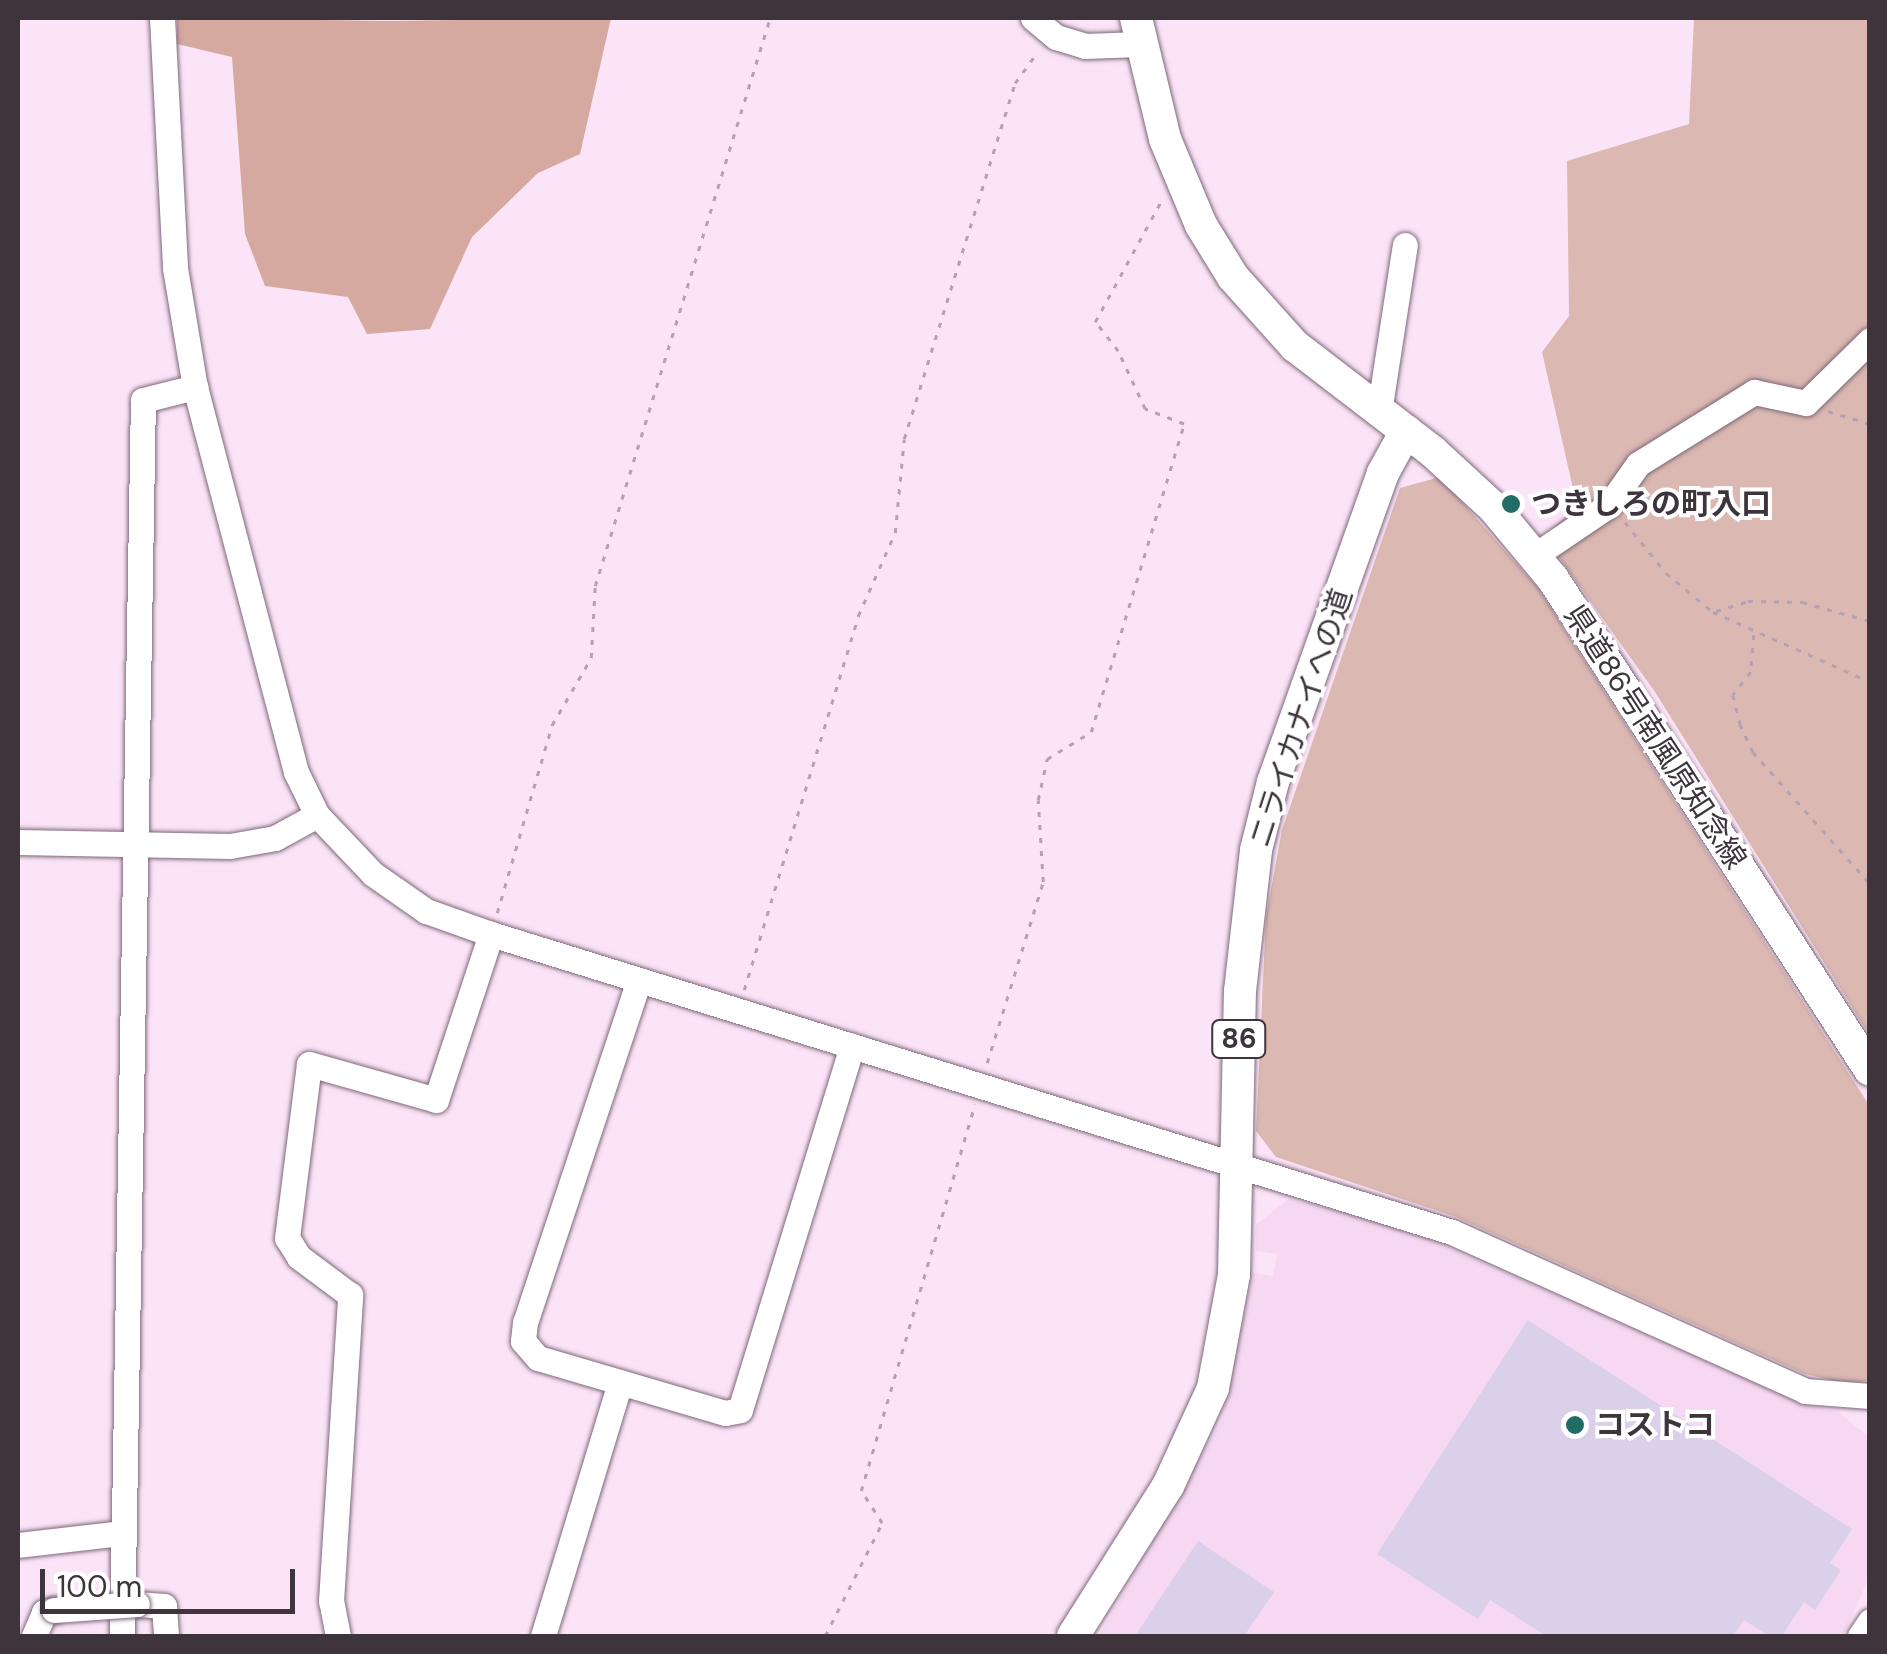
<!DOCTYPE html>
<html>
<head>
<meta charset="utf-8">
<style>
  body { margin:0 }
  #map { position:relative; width:1887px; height:1654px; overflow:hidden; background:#fce4f8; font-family:"DM Sans","Noto Sans JP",sans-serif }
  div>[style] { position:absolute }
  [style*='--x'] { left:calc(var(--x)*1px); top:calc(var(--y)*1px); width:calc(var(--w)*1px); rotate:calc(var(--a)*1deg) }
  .built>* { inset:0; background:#f7d8f2 }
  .green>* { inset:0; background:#dbb8b1 }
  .forest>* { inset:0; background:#d5a8a0 }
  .building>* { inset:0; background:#dad0ea }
  .path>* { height:2.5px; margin-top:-1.25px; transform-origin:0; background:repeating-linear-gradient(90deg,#b4a1b1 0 5px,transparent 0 13px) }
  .roads { filter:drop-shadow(0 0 2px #7d687a) drop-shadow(0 0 2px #7d687a) }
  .minor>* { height:25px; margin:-12.5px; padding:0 12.5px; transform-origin:12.5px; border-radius:12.5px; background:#fff }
  .major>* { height:32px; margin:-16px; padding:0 16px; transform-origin:16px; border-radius:16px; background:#fff }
  .bridges { filter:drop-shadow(0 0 2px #7d687a) drop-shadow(0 0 2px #7d687a) }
  .minor-bridge>* { height:25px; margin:-12.5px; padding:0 12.5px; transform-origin:12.5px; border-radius:12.5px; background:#fff }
  .dots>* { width:28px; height:28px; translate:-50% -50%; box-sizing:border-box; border:5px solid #fff; border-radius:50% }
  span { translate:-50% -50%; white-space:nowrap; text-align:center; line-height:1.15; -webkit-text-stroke:8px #fff; paint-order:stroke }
  .shield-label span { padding:2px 8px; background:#fff; border:2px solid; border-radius:8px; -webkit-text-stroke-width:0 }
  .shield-label { font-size:28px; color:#3e343c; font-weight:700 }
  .poi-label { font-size:30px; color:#3e343c; font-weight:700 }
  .left { translate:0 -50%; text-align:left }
  .street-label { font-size:30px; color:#3e343c }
  .frame { position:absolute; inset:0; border:20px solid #3e343c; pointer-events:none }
  .scale { position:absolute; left:40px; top:1569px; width:255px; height:45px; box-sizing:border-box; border:5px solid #3e343c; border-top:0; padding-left:12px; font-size:30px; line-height:35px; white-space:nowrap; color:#3e343c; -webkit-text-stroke:8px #fff; paint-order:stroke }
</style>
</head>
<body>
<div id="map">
  <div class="built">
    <i style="clip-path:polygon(1289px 1199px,1394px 1224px,1801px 1403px,1838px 1412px,1869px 1437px,1869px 1578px,1843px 1636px,1099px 1636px,1222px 1419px,1254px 1273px,1273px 1276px,1277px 1254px,1256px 1251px,1256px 1224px)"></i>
  </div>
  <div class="green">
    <i style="clip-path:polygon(1694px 18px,1869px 18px,1869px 1034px,1655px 692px,1544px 536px,1577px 506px,1542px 352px,1569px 316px,1567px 161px,1689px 124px)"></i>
    <i style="clip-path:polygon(1440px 477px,1538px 588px,1869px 1105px,1869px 1380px,1848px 1384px,1805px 1374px,1456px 1217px,1276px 1157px,1256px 1131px,1266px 917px,1282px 830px,1400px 488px)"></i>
  </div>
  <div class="forest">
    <i style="clip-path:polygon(177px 18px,388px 21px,611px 18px,580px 154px,538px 173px,472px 237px,430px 329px,367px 334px,348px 297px,265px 286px,245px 234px,232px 57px,177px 44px)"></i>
  </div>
  <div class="building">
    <i style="clip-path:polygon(1528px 1320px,1852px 1529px,1830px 1563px,1841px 1570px,1815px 1610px,1804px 1602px,1782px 1636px,1769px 1636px,1744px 1620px,1733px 1636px,1546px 1636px,1490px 1600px,1478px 1619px,1377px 1554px)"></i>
    <i style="clip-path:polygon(1198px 1541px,1274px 1592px,1244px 1636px,1135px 1636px)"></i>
  </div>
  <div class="path">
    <i style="--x:1828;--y:411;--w:44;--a:17.2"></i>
    <i style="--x:1625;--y:522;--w:65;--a:51.2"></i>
    <i style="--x:1666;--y:573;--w:61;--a:39.7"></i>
    <i style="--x:1713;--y:612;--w:172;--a:24"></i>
    <i style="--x:1716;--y:611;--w:34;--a:-17"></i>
    <i style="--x:1748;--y:601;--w:54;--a:1.1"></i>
    <i style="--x:1802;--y:602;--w:71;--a:15.6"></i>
    <i style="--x:1754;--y:635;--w:37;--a:95"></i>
    <i style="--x:1751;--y:672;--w:29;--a:128"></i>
    <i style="--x:1733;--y:695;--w:30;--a:76"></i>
    <i style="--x:1740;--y:724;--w:31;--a:65"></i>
    <i style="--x:1753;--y:752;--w:176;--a:48.4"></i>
    <i style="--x:497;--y:913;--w:196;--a:-73.7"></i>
    <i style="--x:552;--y:725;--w:78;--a:-59.8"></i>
    <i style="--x:591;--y:658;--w:72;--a:-86.8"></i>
    <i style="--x:595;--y:586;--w:594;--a:-72.88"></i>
    <i style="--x:744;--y:990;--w:391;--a:-73"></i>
    <i style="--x:858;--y:616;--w:91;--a:-66"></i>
    <i style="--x:895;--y:533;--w:94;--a:-84.5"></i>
    <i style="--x:904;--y:439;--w:373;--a:-72.7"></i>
    <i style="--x:1015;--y:83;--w:37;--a:-54"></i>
    <i style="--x:987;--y:1063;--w:189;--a:-72.8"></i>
    <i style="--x:1043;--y:882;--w:82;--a:-93.5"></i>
    <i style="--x:1038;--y:800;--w:42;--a:-77.6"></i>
    <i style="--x:1047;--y:759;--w:52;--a:-31.5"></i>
    <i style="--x:1091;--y:732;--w:322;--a:-73.2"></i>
    <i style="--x:1184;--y:424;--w:42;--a:-159"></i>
    <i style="--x:1145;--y:409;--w:64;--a:-115"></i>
    <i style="--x:1118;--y:351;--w:37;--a:-128"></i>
    <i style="--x:1095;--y:322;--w:141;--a:-61.3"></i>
    <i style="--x:825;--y:1636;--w:127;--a:-63.2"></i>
    <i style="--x:882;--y:1523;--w:38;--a:-123"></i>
    <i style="--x:861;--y:1491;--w:403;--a:-73.6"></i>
  </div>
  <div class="roads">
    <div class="minor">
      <i style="--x:162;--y:18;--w:250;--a:87"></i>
      <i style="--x:175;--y:268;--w:121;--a:80.5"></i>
      <i style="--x:195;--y:387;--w:398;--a:75.3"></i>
      <i style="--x:296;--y:772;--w:48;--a:64"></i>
      <i style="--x:317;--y:815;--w:81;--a:46.5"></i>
      <i style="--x:373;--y:874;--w:65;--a:34.9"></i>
      <i style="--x:426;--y:911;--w:69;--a:19.5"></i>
      <i style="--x:491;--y:934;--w:1006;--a:17.23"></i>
      <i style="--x:1452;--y:1232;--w:387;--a:24.2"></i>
      <i style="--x:1805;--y:1391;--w:65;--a:4.4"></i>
      <i style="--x:1033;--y:18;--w:30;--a:40"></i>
      <i style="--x:1056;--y:37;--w:30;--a:17"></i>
      <i style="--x:1085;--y:46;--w:54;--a:-2.1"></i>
      <i style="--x:1379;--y:412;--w:169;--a:-81.2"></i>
      <i style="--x:1534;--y:556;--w:91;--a:-34.2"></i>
      <i style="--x:1609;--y:505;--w:50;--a:-54.7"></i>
      <i style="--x:1638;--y:464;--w:137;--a:-31.8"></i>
      <i style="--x:1754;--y:392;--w:53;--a:11.9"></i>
      <i style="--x:1806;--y:403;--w:90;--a:-44.5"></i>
      <i style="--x:18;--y:842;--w:212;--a:1.1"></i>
      <i style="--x:230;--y:846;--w:46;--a:-10.1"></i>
      <i style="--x:275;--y:838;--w:48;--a:-28.7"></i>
      <i style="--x:639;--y:980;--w:360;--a:108.4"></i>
      <i style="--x:525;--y:1322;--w:19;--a:96"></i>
      <i style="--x:523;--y:1341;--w:23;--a:49"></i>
      <i style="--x:538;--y:1358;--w:195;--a:16.4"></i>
      <i style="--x:725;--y:1413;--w:15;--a:-11"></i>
      <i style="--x:740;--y:1410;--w:381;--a:-72.9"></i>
      <i style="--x:18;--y:1545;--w:104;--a:-6.6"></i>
      <i style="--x:137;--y:1604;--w:27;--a:4"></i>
      <i style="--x:164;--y:1606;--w:30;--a:86"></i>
      <i style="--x:34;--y:1636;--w:26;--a:-67"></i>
      <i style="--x:44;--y:1612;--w:10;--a:-11"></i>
      <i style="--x:122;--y:1636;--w:1236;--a:-89.03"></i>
      <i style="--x:143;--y:400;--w:54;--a:-14"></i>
      <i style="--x:338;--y:1636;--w:36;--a:-101"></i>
      <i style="--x:331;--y:1601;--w:307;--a:-86.4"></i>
      <i style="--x:350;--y:1295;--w:64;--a:-143.3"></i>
      <i style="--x:299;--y:1257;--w:22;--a:-122"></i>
      <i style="--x:287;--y:1238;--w:175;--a:-82.8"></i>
      <i style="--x:309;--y:1064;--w:132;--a:15.8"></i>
      <i style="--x:436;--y:1100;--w:175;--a:-71.7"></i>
      <i style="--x:543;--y:1636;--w:265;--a:-73.1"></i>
      <i style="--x:1860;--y:1636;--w:18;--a:-56"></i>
    </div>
    <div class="major">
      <i style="--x:1136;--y:18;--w:124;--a:76.5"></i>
      <i style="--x:1165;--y:139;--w:93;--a:67.3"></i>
      <i style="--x:1201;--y:225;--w:61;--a:58.4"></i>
      <i style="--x:1233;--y:277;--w:93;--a:48.1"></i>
      <i style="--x:1295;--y:346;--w:173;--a:37.5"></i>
      <i style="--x:1432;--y:451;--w:83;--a:42.6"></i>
      <i style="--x:1493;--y:507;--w:94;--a:50.2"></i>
      <i style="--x:1553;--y:579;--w:584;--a:57.15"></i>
      <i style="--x:1073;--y:1636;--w:178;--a:-57.7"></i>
      <i style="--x:1168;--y:1486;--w:108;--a:-65.3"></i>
      <i style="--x:1213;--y:1388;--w:115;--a:-79.5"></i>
      <i style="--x:1234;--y:1275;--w:284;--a:-88.8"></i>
      <i style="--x:1240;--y:991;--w:142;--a:-83.5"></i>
      <i style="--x:1256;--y:850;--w:70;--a:-76"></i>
      <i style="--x:1273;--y:782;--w:328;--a:-70.4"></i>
      <i style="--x:1383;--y:473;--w:48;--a:-61.3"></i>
    </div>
  </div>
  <div class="bridges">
    <div class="minor-bridge">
      <i style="--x:54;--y:1610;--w:83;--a:-4.1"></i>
    </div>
  </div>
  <div class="dots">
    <i style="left:1511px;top:504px;background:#226c65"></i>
    <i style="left:1575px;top:1425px;background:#226c65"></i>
  </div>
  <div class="shield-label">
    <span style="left:1239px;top:1039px">86</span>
  </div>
  <div class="poi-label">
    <span class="left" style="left:1531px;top:504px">つきしろの町入口</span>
    <span class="left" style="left:1595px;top:1425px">コストコ</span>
  </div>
  <div class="street-label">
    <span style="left:1301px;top:718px;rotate:-72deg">ニライカナイへの道</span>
    <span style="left:1655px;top:737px;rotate:57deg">県道86号南風原知念線</span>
  </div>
  <div class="frame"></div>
  <div class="scale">100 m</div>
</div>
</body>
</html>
